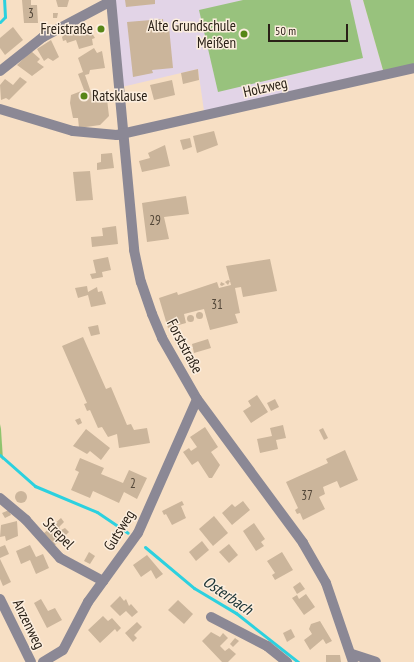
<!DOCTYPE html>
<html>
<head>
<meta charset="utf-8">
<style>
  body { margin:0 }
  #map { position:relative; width:414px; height:662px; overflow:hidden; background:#f7dfc4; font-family:"PT Sans Narrow",sans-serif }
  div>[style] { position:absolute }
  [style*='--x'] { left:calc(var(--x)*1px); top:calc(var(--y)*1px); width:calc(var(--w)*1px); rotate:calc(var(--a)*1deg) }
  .education>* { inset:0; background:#e2d4e7 }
  .green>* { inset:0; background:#98c27d }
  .forest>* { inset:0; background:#90c46e }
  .stream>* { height:3px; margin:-1.5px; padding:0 1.5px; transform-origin:1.5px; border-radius:1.5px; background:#2cd1df }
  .building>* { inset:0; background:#cbb59b }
  .round { border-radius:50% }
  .minor>* { height:10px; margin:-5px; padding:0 5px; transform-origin:5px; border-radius:5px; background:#8b8895 }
  .dots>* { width:11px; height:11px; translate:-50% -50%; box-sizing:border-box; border:2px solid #fceede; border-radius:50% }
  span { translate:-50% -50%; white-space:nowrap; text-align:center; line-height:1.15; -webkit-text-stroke:3px #fceede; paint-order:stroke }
  .number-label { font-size:13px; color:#524638 }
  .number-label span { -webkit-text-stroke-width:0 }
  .poi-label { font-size:15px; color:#2a2117 }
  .right { translate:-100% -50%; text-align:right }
  .left { translate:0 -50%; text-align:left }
  .street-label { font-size:15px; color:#2a2117 }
  .water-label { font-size:16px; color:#183133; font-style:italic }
  .scale { position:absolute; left:268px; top:24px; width:80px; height:18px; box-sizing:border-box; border:2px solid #2a2117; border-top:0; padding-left:5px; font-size:12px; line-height:14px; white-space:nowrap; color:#2a2117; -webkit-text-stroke:3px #fceede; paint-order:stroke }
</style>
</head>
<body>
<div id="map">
  <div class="education">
    <i style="clip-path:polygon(112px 0,363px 0,385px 77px,205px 118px,198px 69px,122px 87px)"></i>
  </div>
  <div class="green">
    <i style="clip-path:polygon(243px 0,350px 0,363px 58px,218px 92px,199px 10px)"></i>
    <i style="clip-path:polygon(363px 0,414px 0,414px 71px,385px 77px)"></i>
  </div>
  <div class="forest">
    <i style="clip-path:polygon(0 424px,1px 429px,3px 460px,0 457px)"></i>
  </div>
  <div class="stream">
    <i style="--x:0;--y:22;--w:7;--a:-45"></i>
    <i style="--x:5;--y:17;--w:17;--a:-93"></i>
    <i style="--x:0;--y:455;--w:47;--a:41.5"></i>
    <i style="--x:35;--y:486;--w:67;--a:22.8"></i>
    <i style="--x:97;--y:512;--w:37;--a:34"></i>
    <i style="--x:145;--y:547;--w:64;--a:39.9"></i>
    <i style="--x:194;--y:588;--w:49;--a:30.8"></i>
    <i style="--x:236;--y:613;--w:79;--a:38.3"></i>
  </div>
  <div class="building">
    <i style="clip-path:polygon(22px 0,31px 0,31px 5px,37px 5px,38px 23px,24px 23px)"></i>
    <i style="clip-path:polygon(56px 0,69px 0,67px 7px,58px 7px)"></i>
    <i style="clip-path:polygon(125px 0,155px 0,155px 4px,126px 7px)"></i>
    <i style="clip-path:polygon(53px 13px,58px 13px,57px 18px,53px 18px)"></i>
    <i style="clip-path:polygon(163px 19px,164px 27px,169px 27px,173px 68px,152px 70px,153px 73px,133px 77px,127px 22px)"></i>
    <i style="clip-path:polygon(13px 27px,23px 40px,5px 55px,0 48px,0 38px)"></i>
    <i style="clip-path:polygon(88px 27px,95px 38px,92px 39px,93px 45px,79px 49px,76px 40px,67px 43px,66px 40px,63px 41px,62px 37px,64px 35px)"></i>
    <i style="clip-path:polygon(51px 40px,59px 57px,53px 61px,48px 58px,44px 61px,37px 49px)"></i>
    <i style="clip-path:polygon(94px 48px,97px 53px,102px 51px,105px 68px,90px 70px,89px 74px,85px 75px,93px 98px,107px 99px,109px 116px,100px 125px,79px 128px,78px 118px,73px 118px,70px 103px,71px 95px,84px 90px,78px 74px,83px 72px,78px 58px)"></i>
    <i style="clip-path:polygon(31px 51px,40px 59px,37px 62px,44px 67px,32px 76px,17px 65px)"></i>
    <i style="clip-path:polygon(198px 69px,199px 80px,183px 84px,181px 73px)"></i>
    <i style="clip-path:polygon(20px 77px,27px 82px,9px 100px,6px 98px,1px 100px,0 85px,5px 79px,13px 85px)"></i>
    <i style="clip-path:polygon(172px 80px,175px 95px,154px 100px,150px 85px)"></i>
    <i style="clip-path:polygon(214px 131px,218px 145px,197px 153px,193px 136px)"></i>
    <i style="clip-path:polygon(190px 138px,192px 147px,183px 150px,180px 140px)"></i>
    <i style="clip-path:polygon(165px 145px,170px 166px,142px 172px,139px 161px,150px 158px,148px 153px)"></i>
    <i style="clip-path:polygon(112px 153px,114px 168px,97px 170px,97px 163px,101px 162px,101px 154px)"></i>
    <i style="clip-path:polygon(90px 171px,93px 200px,76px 201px,73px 172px)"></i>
    <i style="clip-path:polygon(186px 196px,189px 214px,164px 217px,169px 239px,147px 242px,142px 203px)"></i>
    <i style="clip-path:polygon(116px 226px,118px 244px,92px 247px,91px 237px,103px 236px,102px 228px)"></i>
    <i style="clip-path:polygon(108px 257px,111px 270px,102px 272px,103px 277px,92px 279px,90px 274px,96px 273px,93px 260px)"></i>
    <i style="clip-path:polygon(270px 259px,277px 291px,243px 297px,241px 287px,235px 288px,240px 313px,235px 314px,238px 323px,210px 330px,204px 309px,184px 314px,186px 323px,168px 328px,159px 298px,177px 292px,178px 295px,217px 282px,219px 288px,231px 285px,226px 266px)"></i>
    <i style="clip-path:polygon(228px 280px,230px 281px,228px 285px,225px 282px)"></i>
    <i style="clip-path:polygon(221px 282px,225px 284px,222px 286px,220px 285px)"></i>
    <i style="clip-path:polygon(87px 286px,88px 292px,97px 287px,98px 292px,102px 291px,106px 304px,91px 307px,88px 295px,78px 298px,75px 288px)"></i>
    <i class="round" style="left:195.5px;top:311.5px;width:7px;height:7px"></i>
    <i class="round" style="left:186.5px;top:314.5px;width:7px;height:7px"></i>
    <i style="clip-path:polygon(98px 325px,100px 334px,91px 336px,88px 327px)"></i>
    <i style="clip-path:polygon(83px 337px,106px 389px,111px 387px,127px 425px,131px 424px,134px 430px,147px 428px,150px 443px,119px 448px,117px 434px,108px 437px,102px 427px,98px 428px,90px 410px,87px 411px,84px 404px,87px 403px,62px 346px)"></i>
    <i style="clip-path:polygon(208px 339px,211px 348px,194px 353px,192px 344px)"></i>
    <i style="clip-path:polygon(257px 395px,268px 412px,251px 423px,243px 411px,251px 406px,248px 401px)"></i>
    <i style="clip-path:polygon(275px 399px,279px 407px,271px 411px,267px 403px)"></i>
    <i style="clip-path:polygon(80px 418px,82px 423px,78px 425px,75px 420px)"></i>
    <i style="clip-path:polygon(283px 425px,286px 438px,276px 440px,278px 449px,260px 453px,257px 439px,272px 436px,270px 428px)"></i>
    <i style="clip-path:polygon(205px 427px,218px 447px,211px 452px,220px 465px,212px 478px,209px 478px,198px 461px,192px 465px,183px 452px,189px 448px,191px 451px,197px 447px,190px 437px)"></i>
    <i style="clip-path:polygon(323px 428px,328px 438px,324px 440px,319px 430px)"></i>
    <i style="clip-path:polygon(86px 429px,110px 448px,101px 460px,90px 451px,87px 454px,73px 446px)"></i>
    <i style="clip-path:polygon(345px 450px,358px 480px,340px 488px,337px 481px,323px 487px,325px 494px,319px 497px,325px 509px,303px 520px,300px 513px,297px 514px,295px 510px,298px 508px,286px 482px,328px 463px,326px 459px)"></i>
    <i style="clip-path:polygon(80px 458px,104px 468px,101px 474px,123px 483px,129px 470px,147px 478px,137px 499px,124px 492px,119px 503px,93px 491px,90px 498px,71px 490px,79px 472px,75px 470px)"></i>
    <i class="round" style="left:15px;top:491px;width:12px;height:12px"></i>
    <i style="clip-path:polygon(182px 501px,184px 505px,181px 506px,186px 518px,172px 525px,166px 514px,164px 515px,162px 511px)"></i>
    <i style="clip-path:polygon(243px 501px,250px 510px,232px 525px,222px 513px,232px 504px,235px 507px)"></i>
    <i style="clip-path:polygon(9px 510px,11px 515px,5px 518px,2px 513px)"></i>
    <i style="clip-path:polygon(214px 516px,228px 533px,213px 546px,199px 529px)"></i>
    <i style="clip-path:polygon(61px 518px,64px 522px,59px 527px,61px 530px,65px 528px,69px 532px,54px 546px,43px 534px)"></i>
    <i style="clip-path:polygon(17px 521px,18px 536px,6px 541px,5px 536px,0 537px,1px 525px)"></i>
    <i style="clip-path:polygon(254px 523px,265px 539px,261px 542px,264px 546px,256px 551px,243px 531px)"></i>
    <i style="clip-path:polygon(202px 541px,209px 550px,196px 561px,189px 552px)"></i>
    <i style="clip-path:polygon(229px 544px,238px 555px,229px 563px,219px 552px)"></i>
    <i style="clip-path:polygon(5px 545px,9px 554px,0 558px,0 547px)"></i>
    <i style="clip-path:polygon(30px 545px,36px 557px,43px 554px,49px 568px,36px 574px,30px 560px,21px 564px,16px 551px)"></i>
    <i style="clip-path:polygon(89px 552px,95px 556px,90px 564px,84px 561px)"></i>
    <i style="clip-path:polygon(282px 552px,293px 570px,275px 580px,272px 575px,275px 573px,267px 561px)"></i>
    <i style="clip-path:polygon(147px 555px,163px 574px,156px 579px,151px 570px,141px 577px,133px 565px)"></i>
    <i style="clip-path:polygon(0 559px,11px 582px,3px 586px,0 579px)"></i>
    <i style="clip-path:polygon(300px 582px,305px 589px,297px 594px,293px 587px)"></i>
    <i style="clip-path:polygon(306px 594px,315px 607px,304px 615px,292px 598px,297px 595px,299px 599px)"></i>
    <i style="clip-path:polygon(120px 596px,124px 601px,126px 599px,129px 606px,131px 604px,138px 612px,132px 617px,126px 611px,120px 616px,110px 606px)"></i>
    <i style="clip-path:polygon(41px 599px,48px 611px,55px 608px,62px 620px,47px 628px,34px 603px)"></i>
    <i style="clip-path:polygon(178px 600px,193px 614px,184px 624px,168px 610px)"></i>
    <i style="clip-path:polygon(103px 616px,108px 621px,112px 618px,121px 628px,117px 632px,115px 629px,100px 643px,88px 630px)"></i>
    <i style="clip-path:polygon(320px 621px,332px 641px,326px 644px,323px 639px,310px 650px,304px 640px,312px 634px,309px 629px,311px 624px)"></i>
    <i style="clip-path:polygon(137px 622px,142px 627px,134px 635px,137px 638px,133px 642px,125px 633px)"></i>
    <i style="clip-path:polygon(291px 629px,295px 637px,287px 642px,283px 633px)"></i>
    <i style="clip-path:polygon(211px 632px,220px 637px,223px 633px,228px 638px,220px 646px,225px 651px,229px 648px,236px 654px,228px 662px,222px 662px,202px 641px)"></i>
    <i style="clip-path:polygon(235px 638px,239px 641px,233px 647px,230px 644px)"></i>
    <i style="clip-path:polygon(326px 655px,340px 655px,341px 662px,326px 662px)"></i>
  </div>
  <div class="minor">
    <i style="--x:111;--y:0;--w:251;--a:84.7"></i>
    <i style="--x:134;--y:250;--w:33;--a:78"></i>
    <i style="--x:141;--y:282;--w:34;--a:71"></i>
    <i style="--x:152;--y:314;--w:26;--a:67"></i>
    <i style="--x:162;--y:338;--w:70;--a:60.2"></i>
    <i style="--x:197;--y:399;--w:179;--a:53.6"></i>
    <i style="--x:303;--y:543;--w:46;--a:60.1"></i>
    <i style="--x:326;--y:583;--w:83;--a:71.1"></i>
    <i style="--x:0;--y:71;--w:55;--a:-38.3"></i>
    <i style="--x:43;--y:37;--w:77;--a:-27.9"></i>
    <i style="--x:0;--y:109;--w:76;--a:16.8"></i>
    <i style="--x:73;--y:131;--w:44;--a:5.2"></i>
    <i style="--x:117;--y:135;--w:304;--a:-12.7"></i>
    <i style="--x:0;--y:498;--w:34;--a:40"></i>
    <i style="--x:26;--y:520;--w:51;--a:48.2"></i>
    <i style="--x:60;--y:558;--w:49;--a:28.1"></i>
    <i style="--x:0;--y:599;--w:70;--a:63.8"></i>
    <i style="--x:211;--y:617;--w:63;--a:27.4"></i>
    <i style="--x:267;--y:646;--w:26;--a:39"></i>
    <i style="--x:352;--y:654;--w:25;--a:18"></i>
    <i style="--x:43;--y:662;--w:23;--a:-31"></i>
    <i style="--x:63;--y:650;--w:54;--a:-62.5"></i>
    <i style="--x:88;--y:602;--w:85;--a:-54.1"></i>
    <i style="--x:138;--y:533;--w:146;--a:-66.2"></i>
  </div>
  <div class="dots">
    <i style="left:101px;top:29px;background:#578617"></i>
    <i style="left:244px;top:34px;background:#578617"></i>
    <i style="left:84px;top:96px;background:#578617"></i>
  </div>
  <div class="number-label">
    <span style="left:31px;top:14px">3</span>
    <span style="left:155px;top:221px">29</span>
    <span style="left:217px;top:305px">31</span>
    <span style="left:133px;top:484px">2</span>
    <span style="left:307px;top:496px">37</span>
  </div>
  <div class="poi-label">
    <span class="right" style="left:236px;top:34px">Alte Grundschule<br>Meißen</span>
    <span class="right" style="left:93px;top:29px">Freistraße</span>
    <span class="left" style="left:92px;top:96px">Ratsklause</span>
  </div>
  <div class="street-label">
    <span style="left:265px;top:87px;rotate:-13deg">Holzweg</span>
    <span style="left:185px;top:346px;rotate:62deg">Forststraße</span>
    <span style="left:119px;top:530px;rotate:-58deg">Gutsweg</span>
    <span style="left:59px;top:533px;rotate:46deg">Strepel</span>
    <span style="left:29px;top:624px;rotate:64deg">Anzenweg</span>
  </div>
  <div class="water-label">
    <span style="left:228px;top:595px;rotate:34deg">Osterbach</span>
  </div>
  <div class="scale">50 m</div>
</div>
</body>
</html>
